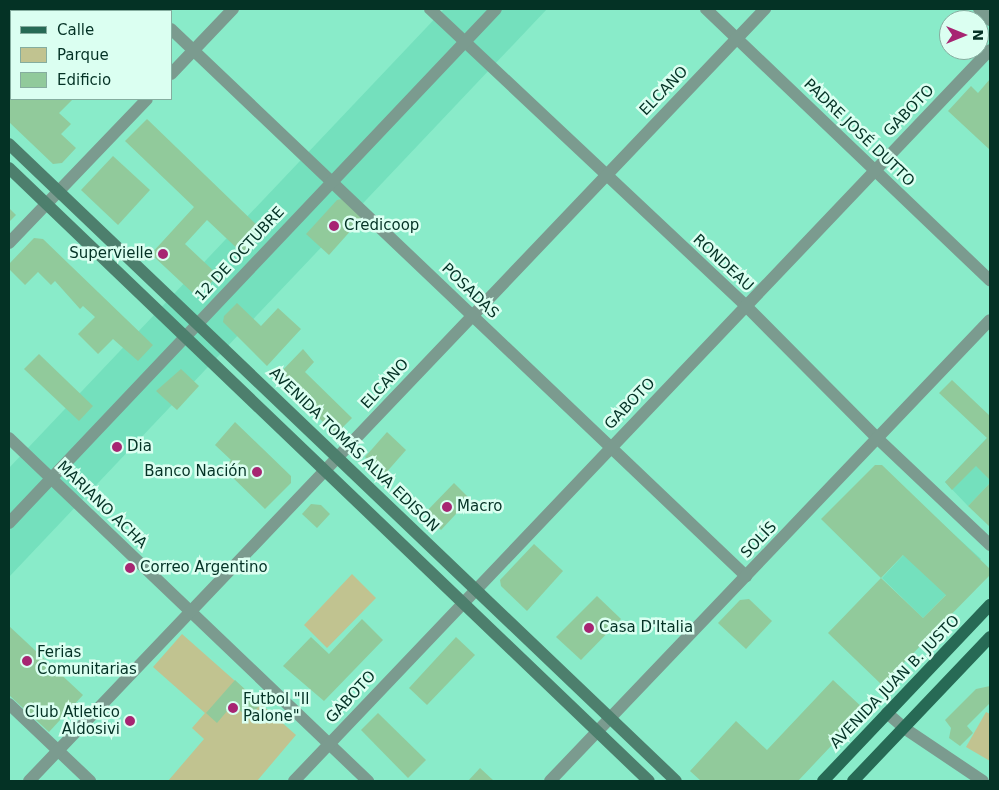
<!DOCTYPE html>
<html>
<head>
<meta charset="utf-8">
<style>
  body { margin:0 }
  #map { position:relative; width:999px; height:790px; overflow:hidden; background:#89ebc9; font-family:"DejaVu Sans",sans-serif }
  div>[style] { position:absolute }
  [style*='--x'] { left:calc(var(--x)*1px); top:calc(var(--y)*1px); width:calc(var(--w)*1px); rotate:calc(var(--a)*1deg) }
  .built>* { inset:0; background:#74e0bd }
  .green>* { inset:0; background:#c1c390 }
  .building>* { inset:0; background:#91ca9b }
  .minor>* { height:12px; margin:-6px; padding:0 6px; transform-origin:6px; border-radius:6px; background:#7b9b8f }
  .secondary>* { height:12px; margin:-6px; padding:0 6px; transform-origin:6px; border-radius:6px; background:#4d7f6d }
  .primary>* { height:12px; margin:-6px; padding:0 6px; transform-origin:6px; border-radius:6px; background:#276a55 }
  .dots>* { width:14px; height:14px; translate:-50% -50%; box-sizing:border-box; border:2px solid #dbfff1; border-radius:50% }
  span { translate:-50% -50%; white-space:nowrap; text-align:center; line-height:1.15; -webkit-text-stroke:5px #dbfff1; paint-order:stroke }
  .street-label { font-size:15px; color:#043225 }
  .poi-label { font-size:15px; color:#043225 }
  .left { translate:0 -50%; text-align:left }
  .right { translate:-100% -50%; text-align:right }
  .frame { position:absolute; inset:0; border:10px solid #043225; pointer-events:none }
  .legend { position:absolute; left:10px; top:10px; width:162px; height:90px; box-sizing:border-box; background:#dbfff1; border:1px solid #85ad9f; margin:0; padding:6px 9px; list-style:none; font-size:15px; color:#043225 }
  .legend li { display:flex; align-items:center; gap:10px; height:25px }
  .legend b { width:25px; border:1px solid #85ad9f }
  .north { position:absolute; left:939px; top:10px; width:50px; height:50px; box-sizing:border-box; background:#dbfff1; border:1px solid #85ad9f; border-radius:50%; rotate:90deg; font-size:14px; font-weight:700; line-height:20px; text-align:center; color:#043225 }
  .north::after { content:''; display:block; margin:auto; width:18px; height:22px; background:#a72572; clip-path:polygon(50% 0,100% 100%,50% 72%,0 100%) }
</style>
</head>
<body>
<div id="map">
  <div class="built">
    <i style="clip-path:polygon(444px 9px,547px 9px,9px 577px,9px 468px)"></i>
    <i style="clip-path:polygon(987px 438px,990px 441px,990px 483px,968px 506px,945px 482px)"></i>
    <i style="clip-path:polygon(937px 519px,981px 559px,923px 618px,882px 578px)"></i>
  </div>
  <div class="green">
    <i style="clip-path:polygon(352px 574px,376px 598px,327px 648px,304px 625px)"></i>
    <i style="clip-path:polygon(182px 634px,296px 735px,257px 781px,168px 781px,204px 739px,192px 728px,205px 713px,153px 667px)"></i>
    <i style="clip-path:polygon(986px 712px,990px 714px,990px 761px,966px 747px)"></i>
  </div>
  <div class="building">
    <i style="clip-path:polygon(11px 74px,11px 99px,73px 99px,59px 113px,71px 124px,61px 134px,76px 148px,62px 163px,53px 164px,9px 122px)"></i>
    <i style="clip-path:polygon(990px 79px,990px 150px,948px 111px,971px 86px,978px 93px)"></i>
    <i style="clip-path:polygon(147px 119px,264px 232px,243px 254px,207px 220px,185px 244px,218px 275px,200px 295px,195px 295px,151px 254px,194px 207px,125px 141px)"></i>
    <i style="clip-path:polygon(113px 156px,150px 190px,118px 225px,81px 190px)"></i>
    <i style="clip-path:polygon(342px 199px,362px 218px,329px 255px,306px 234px,337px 200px)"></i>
    <i style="clip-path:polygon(9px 208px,16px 215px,9px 222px)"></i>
    <i style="clip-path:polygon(34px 238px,43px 239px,153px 345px,138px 361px,113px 339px,98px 354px,78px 334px,95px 317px,83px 306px,80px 309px,55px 281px,51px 285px,38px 272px,25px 285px,9px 269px,9px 264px)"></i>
    <i style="clip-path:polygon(237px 303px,261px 326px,278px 308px,301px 329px,267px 366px,223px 322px,224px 316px)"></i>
    <i style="clip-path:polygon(303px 349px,314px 362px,305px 372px,352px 418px,340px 430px,332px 431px,277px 376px)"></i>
    <i style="clip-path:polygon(39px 354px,93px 406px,79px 421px,24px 369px)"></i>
    <i style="clip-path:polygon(181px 369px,199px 386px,177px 410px,156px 391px)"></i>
    <i style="clip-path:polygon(952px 380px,990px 416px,990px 480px,976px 466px,952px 490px,945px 482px,987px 438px,939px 393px)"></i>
    <i style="clip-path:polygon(235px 422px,291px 476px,291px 483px,265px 509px,223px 468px,231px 460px,215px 445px)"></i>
    <i style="clip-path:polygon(387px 432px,406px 450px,384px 475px,365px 457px)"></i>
    <i style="clip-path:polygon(875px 465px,882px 465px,989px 568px,989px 576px,882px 685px,828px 633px,881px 578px,923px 618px,946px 595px,903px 555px,881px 578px,821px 519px)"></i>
    <i style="clip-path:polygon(454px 483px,470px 499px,441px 530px,424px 514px)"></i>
    <i style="clip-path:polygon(990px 483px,990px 527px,968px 506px)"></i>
    <i style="clip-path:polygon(311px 504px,321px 505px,330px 514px,317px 528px,302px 514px)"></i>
    <i style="clip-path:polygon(534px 544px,563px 571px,527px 611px,501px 586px,500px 580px)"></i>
    <i style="clip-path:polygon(597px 596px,621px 619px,581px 660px,556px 637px)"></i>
    <i style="clip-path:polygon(749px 599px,772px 621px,746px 649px,718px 623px,740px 600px)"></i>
    <i style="clip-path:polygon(362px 619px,383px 640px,324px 701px,283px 666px,311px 637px,329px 654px)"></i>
    <i style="clip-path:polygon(9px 626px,83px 695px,49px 732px,9px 695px)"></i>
    <i style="clip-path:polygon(456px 637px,475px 655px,427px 705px,409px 688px)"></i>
    <i style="clip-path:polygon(235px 680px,261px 704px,248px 718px,233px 704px,217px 723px,206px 713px)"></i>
    <i style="clip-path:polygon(833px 680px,865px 710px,798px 781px,701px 781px,690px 771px,736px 721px,767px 750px)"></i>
    <i style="clip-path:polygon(990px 686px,990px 703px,967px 726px,973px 733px,960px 746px,949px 738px,951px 728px,945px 720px,976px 689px)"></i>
    <i style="clip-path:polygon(378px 713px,426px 760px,408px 778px,361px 730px)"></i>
    <i style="clip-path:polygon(480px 768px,494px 781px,468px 781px)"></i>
  </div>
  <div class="minor">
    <i style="--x:150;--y:9;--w:4;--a:34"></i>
    <i style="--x:430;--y:9;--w:434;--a:43.2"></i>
    <i style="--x:746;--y:306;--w:186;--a:45.2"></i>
    <i style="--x:877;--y:438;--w:156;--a:43.4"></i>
    <i style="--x:706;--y:9;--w:393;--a:43.7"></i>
    <i style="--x:979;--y:9;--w:16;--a:45"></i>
    <i style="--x:171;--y:29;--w:794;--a:43.57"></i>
    <i style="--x:171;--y:74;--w:90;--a:-46.4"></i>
    <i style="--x:9;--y:243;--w:199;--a:-46.2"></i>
    <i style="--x:9;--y:438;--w:497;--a:43.7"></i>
    <i style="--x:9;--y:523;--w:708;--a:-46.55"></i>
    <i style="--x:9;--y:704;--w:112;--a:43.5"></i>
    <i style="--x:887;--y:713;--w:23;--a:41"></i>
    <i style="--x:904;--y:728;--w:95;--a:33.9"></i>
    <i style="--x:29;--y:781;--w:1067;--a:-46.37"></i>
    <i style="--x:294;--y:781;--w:1009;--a:-46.41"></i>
    <i style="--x:550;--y:781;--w:637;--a:-46.34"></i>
  </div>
  <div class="secondary">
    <i style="--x:9;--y:144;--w:922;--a:43.68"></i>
    <i style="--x:9;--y:168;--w:886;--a:43.77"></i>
  </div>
  <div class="primary">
    <i style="--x:823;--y:781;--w:243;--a:-46.5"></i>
    <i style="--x:853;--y:781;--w:199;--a:-46.4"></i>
  </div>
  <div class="dots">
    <i style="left:334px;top:226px;background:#a72572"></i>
    <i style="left:163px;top:254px;background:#a72572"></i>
    <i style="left:117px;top:447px;background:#a72572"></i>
    <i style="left:257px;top:472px;background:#a72572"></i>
    <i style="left:447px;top:507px;background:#a72572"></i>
    <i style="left:130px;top:568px;background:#a72572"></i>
    <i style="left:589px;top:628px;background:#a72572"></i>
    <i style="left:27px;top:661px;background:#a72572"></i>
    <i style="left:233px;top:708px;background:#a72572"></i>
    <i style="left:130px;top:721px;background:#a72572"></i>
  </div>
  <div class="street-label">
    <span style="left:664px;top:91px;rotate:-46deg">ELCANO</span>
    <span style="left:909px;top:111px;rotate:-46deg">GABOTO</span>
    <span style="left:859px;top:133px;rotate:44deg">PADRE JOSÉ DUTTO</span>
    <span style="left:240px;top:254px;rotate:-47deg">12 DE OCTUBRE</span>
    <span style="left:723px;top:263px;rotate:43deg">RONDEAU</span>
    <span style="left:470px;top:291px;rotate:44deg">POSADAS</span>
    <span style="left:385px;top:384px;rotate:-47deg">ELCANO</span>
    <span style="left:630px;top:404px;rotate:-46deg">GABOTO</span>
    <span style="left:354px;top:450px;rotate:44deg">AVENIDA TOMÁS ALVA EDISON</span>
    <span style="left:102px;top:505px;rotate:44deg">MARIANO ACHA</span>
    <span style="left:759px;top:540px;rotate:-46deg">SOLÍS</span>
    <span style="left:895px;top:682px;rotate:-46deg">AVENIDA JUAN B. JUSTO</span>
    <span style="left:351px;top:697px;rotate:-47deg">GABOTO</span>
  </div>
  <div class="poi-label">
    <span class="left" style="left:344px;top:226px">Credicoop</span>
    <span class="right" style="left:153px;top:254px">Supervielle</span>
    <span class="left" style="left:127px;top:447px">Dia</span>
    <span class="right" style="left:247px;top:472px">Banco Nación</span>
    <span class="left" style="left:457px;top:507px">Macro</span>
    <span class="left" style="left:140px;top:568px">Correo Argentino</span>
    <span class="left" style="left:599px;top:628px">Casa D'Italia</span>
    <span class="left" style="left:37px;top:661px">Ferias<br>Comunitarias</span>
    <span class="left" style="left:243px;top:708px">Futbol "Il<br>Palone"</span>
    <span class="right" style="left:120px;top:721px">Club Atletico<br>Aldosivi</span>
  </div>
  <div class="frame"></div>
  <ul class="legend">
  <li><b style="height:6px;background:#276a55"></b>Calle</li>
  <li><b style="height:14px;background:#c1c390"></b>Parque</li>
  <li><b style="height:14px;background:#91ca9b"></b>Edificio</li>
  </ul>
  <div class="north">N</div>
</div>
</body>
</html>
